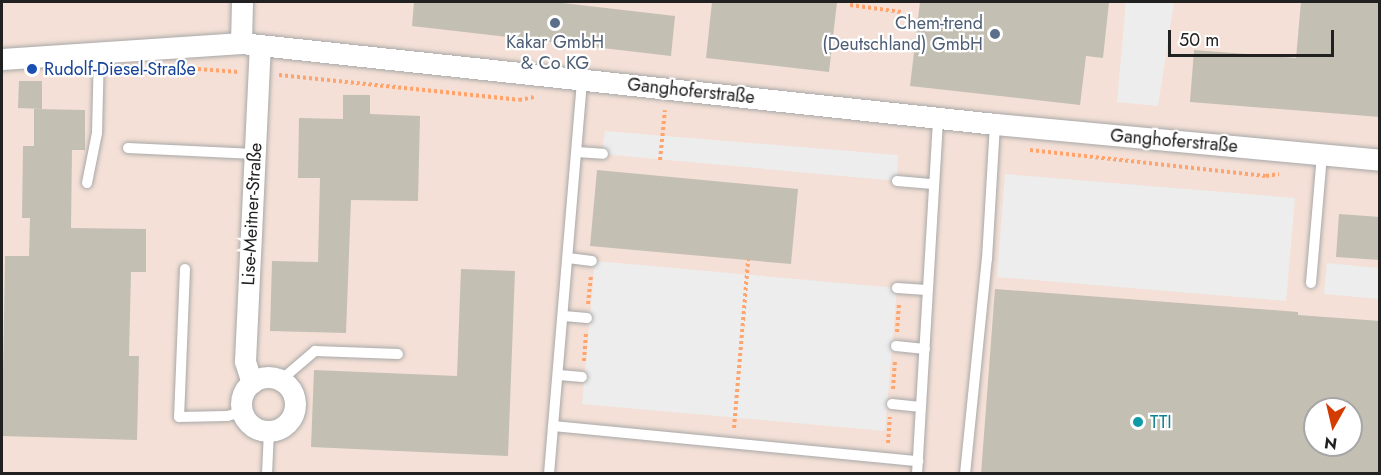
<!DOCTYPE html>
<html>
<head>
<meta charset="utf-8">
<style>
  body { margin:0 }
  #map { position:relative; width:1381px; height:475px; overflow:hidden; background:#f2f2e7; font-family:Jost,sans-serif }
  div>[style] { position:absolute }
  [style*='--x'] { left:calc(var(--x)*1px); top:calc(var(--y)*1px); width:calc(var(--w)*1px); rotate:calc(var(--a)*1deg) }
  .commercial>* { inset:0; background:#f4e0d6 }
  .parking>* { inset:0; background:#ededed }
  .building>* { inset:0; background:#c4bfb3 }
  .path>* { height:4px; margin-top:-2px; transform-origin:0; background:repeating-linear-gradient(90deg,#ffa46c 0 3px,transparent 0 6px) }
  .roads { filter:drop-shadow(0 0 2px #a8a8a8) drop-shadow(0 0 2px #a8a8a8) }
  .service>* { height:10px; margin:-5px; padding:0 5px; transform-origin:5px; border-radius:5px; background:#fff }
  .minor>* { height:21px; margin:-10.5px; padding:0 10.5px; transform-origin:10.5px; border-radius:10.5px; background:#fff }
  .minor>.ring { margin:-10.5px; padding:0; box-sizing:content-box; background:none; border:21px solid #fff; border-radius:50% }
  .dots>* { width:16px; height:16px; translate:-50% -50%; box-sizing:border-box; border:3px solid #fff; border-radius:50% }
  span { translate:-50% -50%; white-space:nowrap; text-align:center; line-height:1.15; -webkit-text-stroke:4.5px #fff; paint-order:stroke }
  .service-label { font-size:18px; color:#4e5e75 }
  .right { translate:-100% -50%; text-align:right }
  .transit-label { font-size:18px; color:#164399 }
  .left { translate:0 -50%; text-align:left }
  .street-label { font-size:18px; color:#212121 }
  .culture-label { font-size:18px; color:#0d838f }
  .frame { position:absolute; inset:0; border:3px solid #212121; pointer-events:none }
  .north { position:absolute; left:1303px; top:397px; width:60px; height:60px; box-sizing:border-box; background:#fff; border:2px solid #a6a6a6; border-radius:50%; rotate:188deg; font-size:16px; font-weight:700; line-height:24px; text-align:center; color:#212121 }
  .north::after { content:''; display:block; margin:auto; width:21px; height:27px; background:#d33b00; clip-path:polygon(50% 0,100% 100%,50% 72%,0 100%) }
  .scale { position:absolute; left:1168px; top:30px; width:166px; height:27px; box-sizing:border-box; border:3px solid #212121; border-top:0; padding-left:8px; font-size:18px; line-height:21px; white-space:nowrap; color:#212121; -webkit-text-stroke:4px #fff; paint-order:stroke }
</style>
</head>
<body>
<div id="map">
  <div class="commercial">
    <i style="clip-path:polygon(evenodd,2px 2px,1379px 2px,1379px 473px,2px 473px,2px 2px,1315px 409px,1351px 409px,1351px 445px,1315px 445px,1315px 409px)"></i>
  </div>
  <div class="parking">
    <i style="clip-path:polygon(1126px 2px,1174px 2px,1158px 106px,1117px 102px)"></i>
    <i style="clip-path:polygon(605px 131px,898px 155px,897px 181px,602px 154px)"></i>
    <i style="clip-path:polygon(1005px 174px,1295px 198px,1286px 301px,997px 277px)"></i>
    <i style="clip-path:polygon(595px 261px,897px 288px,885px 431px,582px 404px)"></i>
    <i style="clip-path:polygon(1327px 263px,1379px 268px,1379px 299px,1324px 294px)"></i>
  </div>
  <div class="building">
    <i style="clip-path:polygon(414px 2px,554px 2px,675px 16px,671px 56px,412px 26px)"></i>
    <i style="clip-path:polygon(712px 2px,837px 2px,829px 72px,706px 58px)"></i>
    <i style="clip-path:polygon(920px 2px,1109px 2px,1103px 58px,1086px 56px,1080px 105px,910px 86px)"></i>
    <i style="clip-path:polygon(1301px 2px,1380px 2px,1380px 117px,1190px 102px,1194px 50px,1296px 58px)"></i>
    <i style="clip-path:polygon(19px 81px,42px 81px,42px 109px,18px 108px)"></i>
    <i style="clip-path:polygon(343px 95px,370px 95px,370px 114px,420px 116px,418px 201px,351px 200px,346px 333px,270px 331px,272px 261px,318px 262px,320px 178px,298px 178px,299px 118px,343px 119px)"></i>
    <i style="clip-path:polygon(34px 109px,85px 110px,85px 150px,72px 150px,71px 228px,146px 229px,146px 272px,131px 272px,129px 356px,139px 356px,137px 440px,2px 436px,5px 256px,29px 256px,30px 218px,22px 218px,23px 146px,34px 146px)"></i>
    <i style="clip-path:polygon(597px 170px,798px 189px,791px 264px,590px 246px)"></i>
    <i style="clip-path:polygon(1339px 214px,1380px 217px,1380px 260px,1336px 257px)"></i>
    <i style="clip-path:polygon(461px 269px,515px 271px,508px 456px,311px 447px,314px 370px,457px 376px)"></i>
    <i style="clip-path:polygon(evenodd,995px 289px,1298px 312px,1298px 315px,1380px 321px,1380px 474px,981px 474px,995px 289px,1315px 409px,1351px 409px,1351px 445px,1315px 445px,1315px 409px)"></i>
  </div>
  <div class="path">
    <i style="--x:850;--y:5;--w:52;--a:7.7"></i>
    <i style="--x:198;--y:69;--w:41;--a:4.2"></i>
    <i style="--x:279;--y:75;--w:241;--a:5.9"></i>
    <i style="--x:519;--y:100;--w:15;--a:-11"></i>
    <i style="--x:1030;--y:150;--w:237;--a:6.3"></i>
    <i style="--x:1266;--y:176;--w:13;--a:-9"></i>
    <i style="--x:660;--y:160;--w:50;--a:-84.3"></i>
    <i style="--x:588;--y:304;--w:28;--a:-84"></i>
    <i style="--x:897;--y:332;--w:28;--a:-86"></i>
    <i style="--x:584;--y:361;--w:28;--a:-86"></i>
    <i style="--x:893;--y:389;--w:28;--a:-86"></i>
    <i style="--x:734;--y:428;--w:169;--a:-85.2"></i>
    <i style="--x:888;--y:443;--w:26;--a:-86"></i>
  </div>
  <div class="roads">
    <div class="service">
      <i style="--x:128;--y:148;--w:127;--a:2.7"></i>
      <i style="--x:577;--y:152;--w:26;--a:4"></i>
      <i style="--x:897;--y:181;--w:36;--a:5"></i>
      <i style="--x:87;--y:183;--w:51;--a:-78.7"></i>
      <i style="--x:97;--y:133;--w:80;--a:-88.6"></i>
      <i style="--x:568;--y:258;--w:24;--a:7"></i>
      <i style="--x:185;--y:269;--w:148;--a:92.3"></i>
      <i style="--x:179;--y:417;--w:48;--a:-1.2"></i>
      <i style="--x:227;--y:416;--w:16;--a:-15"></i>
      <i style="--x:1311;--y:283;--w:129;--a:-85.1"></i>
      <i style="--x:897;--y:288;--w:30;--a:4"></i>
      <i style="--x:564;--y:316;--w:23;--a:5"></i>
      <i style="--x:896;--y:346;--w:29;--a:6"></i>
      <i style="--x:559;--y:375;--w:23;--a:5"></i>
      <i style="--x:281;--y:380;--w:45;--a:-40.5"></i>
      <i style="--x:315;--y:351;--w:83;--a:2.1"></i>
      <i style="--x:892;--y:404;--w:29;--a:6"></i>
      <i style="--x:553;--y:426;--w:367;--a:5.5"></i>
      <i style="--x:267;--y:474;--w:43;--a:-87.3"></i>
      <i style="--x:549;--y:474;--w:395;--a:-85.2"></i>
      <i style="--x:917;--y:474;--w:357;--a:-86.6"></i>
      <i style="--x:965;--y:474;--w:216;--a:-84.2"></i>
      <i style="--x:987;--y:259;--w:135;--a:-86.6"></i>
    </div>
    <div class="minor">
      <i style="--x:241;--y:43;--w:41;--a:-88.6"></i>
      <i style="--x:2;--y:59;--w:240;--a:-3.8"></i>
      <i style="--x:241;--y:43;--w:758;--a:6.13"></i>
      <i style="--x:995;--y:124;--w:387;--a:5.3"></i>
      <i class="ring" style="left:241px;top:377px;width:33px;height:33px"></i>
      <i style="--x:252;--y:383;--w:23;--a:-108"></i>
      <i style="--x:245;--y:361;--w:316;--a:-87.3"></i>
    </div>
  </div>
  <div class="dots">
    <i style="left:555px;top:23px;background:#5c6f8a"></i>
    <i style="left:995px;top:34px;background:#5c6f8a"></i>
    <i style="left:32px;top:69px;background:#1a4fb4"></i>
    <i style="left:1138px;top:422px;background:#0f9aa8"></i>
  </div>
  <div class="service-label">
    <span class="right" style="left:983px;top:34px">Chem-trend<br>(Deutschland) GmbH</span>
    <span style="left:555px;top:53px">Kakar GmbH<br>&amp; Co KG</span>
  </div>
  <div class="transit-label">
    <span class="left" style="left:44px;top:69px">Rudolf-Diesel-Straße</span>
  </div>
  <div class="street-label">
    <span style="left:691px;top:91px;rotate:6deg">Ganghoferstraße</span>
    <span style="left:1174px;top:141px;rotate:5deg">Ganghoferstraße</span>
    <span style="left:252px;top:214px;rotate:-87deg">Lise-Meitner-Straße</span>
  </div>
  <div class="culture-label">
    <span class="left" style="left:1150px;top:422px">TTI</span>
  </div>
  <div class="frame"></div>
  <div class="north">N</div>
  <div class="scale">50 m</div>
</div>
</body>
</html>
